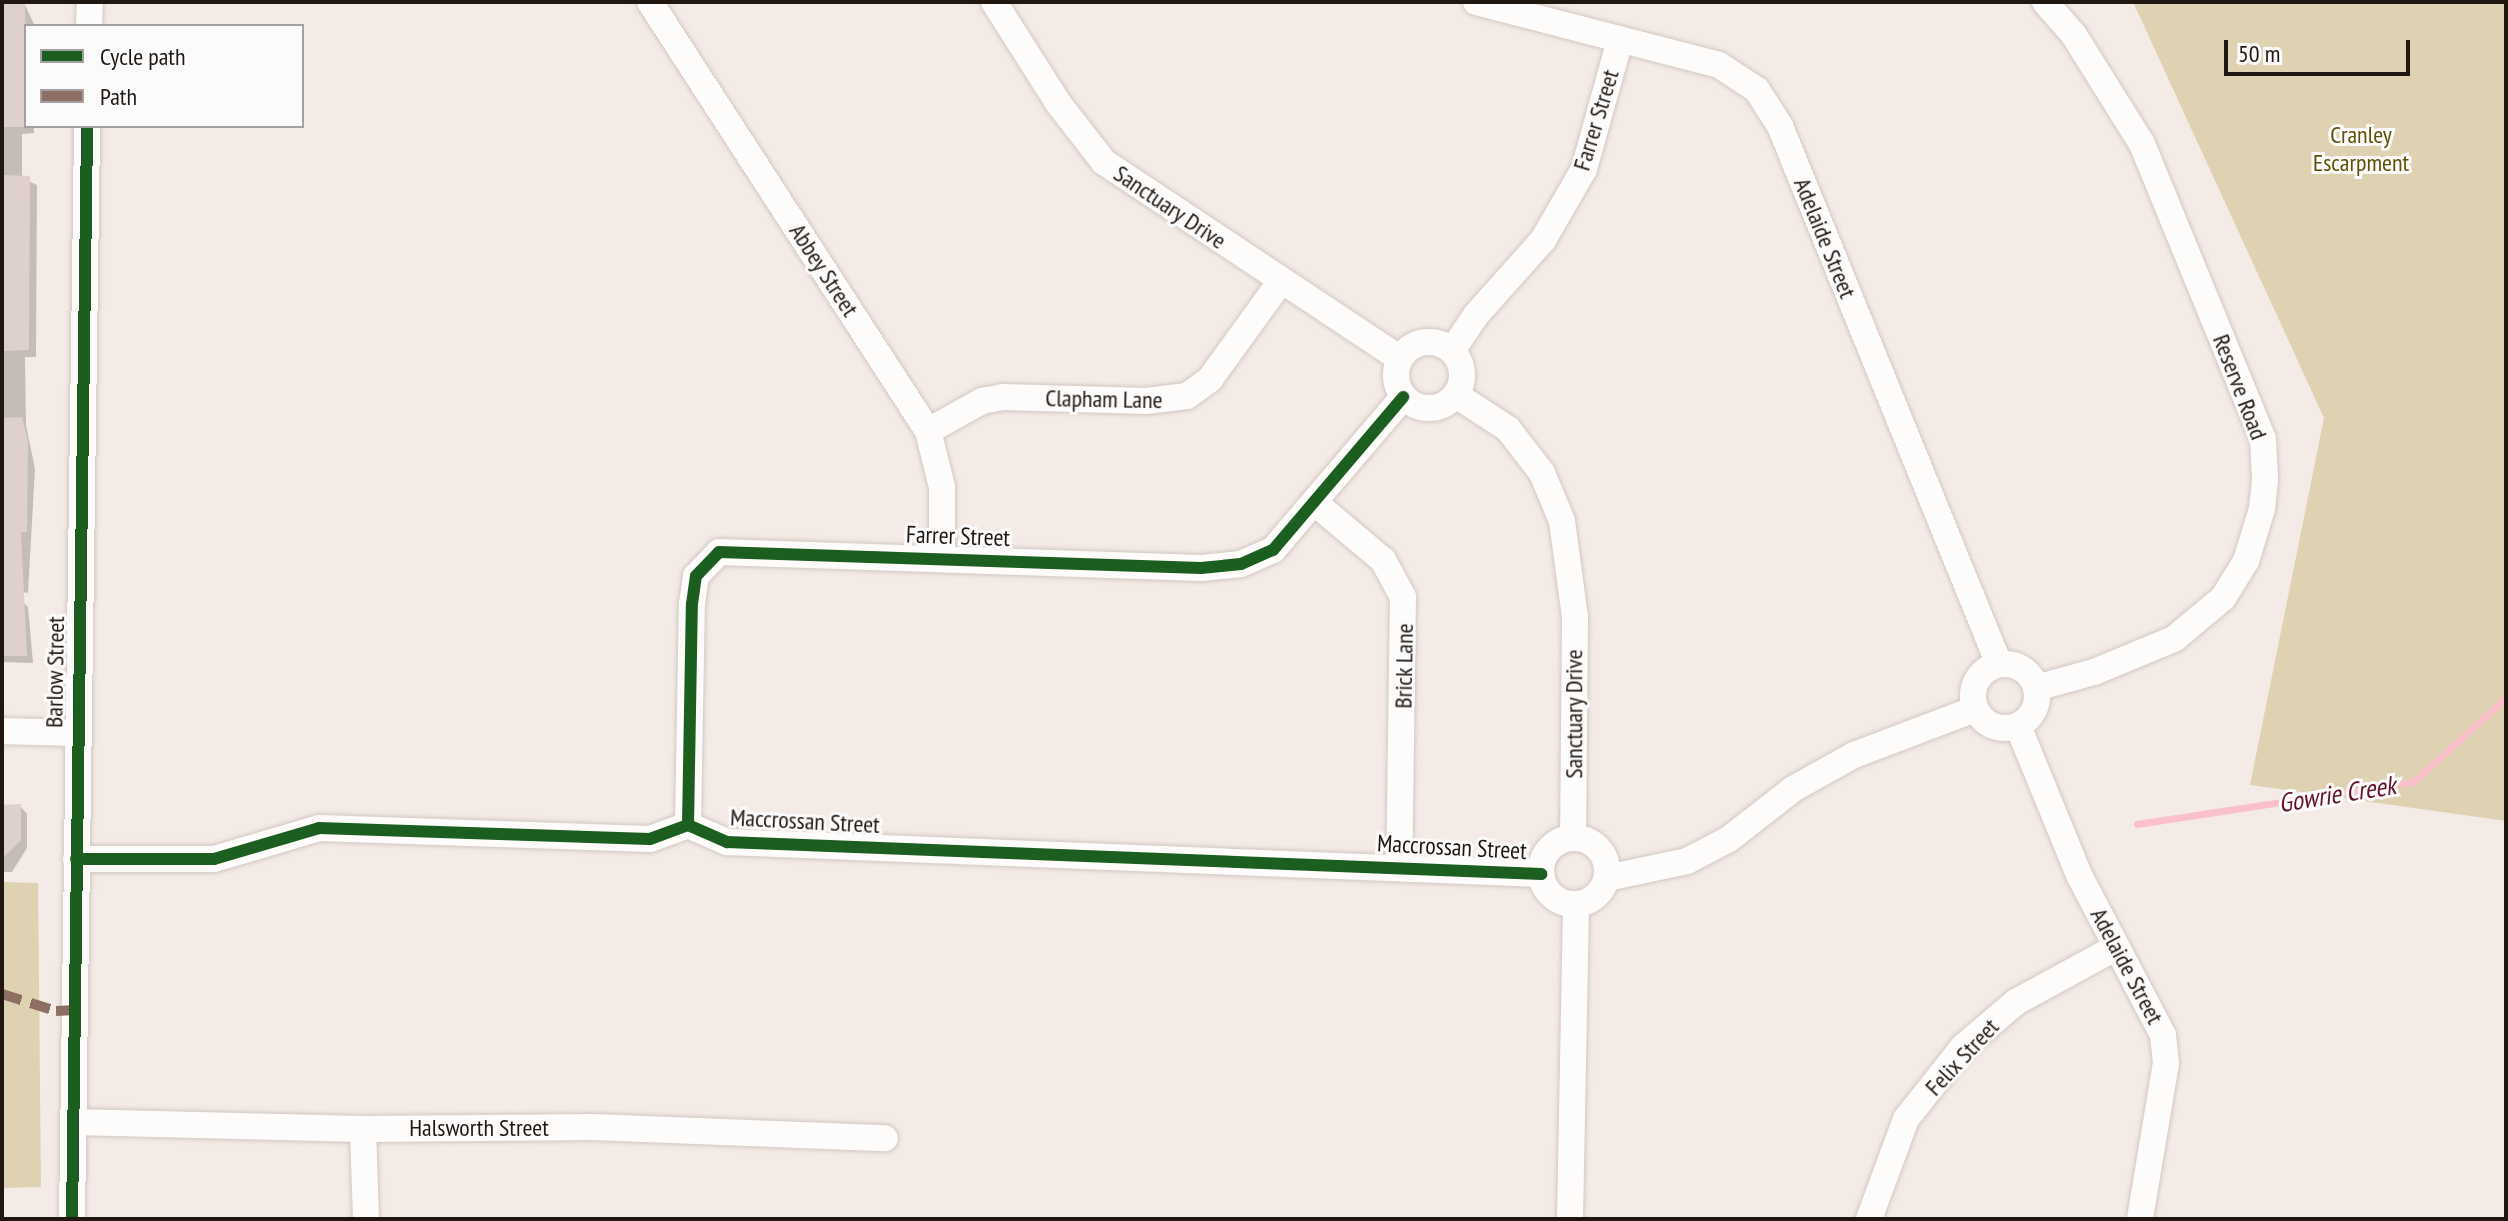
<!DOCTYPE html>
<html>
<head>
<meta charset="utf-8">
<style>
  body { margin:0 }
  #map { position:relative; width:2508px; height:1221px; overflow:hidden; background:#f5ebe6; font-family:"PT Sans Narrow",sans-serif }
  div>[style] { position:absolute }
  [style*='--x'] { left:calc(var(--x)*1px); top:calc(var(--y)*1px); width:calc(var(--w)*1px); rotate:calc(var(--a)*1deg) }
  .green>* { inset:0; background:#ded2b2 }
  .shadow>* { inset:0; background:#0003 }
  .stream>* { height:7px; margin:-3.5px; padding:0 3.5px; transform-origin:3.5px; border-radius:3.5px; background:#fbc1ca }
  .building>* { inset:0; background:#e0d0cc }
  .roads { filter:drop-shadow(0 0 2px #d1c8c3) drop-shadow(0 0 2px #d1c8c3) }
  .street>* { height:26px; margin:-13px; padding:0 13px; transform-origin:13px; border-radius:13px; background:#fefcfb }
  .street>.ring { margin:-13px; padding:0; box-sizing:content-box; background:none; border:26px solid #fefcfb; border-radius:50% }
  .quiet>* { height:10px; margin-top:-5px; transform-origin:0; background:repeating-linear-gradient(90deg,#8d6e63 0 20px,transparent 0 30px) }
  .cycleway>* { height:12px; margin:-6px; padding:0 6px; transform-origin:6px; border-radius:6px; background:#1b5e20 }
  span { translate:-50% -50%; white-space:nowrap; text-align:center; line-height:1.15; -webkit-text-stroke:6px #fbfbfb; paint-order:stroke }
  .street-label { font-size:24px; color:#201711 }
  .park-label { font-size:24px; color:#605004 }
  .water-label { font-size:26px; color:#620f2b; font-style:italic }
  .frame { position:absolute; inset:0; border:4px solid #201711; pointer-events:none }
  .legend { position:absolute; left:24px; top:24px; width:280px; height:104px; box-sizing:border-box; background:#fbfbfb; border:2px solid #a3a09d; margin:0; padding:10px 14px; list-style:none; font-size:24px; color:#201711 }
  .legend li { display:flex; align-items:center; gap:16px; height:40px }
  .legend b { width:40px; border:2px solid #a3a09d }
  .scale { position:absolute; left:2224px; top:40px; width:186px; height:36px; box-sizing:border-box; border:4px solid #201711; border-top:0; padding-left:10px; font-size:24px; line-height:28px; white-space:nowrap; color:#201711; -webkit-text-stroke:6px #fbfbfb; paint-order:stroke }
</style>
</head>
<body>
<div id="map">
  <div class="green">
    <i style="clip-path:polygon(2133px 2px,2506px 2px,2506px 821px,2250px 785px,2324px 418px)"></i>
    <i style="clip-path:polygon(2px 882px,38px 883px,41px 1187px,2px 1188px)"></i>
  </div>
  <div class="shadow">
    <i style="clip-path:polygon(2px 5px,25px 5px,35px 26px,26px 26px,26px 126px,34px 126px,34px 133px,22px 134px,22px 178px,37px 185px,36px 357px,25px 357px,26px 425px,35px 469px,28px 593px,2px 588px)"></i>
    <i style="clip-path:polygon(2px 600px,21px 600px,28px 607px,33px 663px,2px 662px)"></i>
    <i style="clip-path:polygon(2px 797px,5px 807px,20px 806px,27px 814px,27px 848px,12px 872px,2px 872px)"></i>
  </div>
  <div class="stream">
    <i style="--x:2137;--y:824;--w:279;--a:-8.7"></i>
    <i style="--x:2413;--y:782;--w:125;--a:-42.1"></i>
  </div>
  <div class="building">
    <i style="clip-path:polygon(2px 3px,25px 3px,26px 127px,2px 127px)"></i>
    <i style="clip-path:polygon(2px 175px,30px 176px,29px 350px,2px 351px)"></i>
    <i style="clip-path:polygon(22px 417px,28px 441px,27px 532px,21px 532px,27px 656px,2px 656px,2px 418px)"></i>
    <i style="clip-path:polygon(21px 804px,21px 840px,2px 859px,2px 805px)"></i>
  </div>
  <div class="roads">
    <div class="street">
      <i style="--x:650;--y:2;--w:511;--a:57.06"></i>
      <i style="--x:928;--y:431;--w:58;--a:76"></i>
      <i style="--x:942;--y:487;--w:70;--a:90"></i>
      <i style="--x:994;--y:2;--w:120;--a:57.6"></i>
      <i style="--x:1058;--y:103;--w:75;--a:52.1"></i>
      <i style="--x:1104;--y:162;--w:354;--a:33.6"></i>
      <i style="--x:1476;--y:2;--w:251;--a:14.5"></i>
      <i style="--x:1719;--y:65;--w:45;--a:33.3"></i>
      <i style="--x:1757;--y:90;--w:43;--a:57.4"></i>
      <i style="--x:1780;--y:126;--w:581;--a:67.85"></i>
      <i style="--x:89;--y:26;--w:24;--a:-88"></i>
      <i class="ring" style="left:1396px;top:342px;width:40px;height:40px"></i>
      <i style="--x:1452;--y:351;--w:43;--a:-56.3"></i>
      <i style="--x:1476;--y:315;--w:101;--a:-48.2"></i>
      <i style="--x:1543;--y:240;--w:82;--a:-60"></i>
      <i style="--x:1584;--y:169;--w:134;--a:-74.4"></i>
      <i style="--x:1456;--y:395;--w:62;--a:33.2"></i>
      <i style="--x:1508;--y:429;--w:56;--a:52.3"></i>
      <i style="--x:1542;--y:473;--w:52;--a:67.4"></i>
      <i style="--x:1562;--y:521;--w:97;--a:82.3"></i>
      <i style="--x:1575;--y:617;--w:221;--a:90.5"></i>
      <i style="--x:928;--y:431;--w:62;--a:-29.1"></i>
      <i style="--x:982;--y:401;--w:21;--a:-11"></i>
      <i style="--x:1003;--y:397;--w:143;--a:1.6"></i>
      <i style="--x:1146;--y:401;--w:41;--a:-7"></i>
      <i style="--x:1187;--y:396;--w:29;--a:-36"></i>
      <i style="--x:1210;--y:379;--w:121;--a:-54.1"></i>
      <i style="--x:1315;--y:503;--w:89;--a:40"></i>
      <i style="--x:1383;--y:560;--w:42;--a:61.6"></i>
      <i style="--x:1403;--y:597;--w:270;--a:90.8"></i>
      <i class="ring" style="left:1973px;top:664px;width:38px;height:38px"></i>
      <i style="--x:2036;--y:688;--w:60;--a:-15.4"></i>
      <i style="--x:2094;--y:672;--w:87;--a:-22.4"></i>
      <i style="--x:2174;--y:639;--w:64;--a:-39.9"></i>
      <i style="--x:2223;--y:598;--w:44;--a:-58.1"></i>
      <i style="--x:2246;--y:561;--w:54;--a:-72.9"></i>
      <i style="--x:2262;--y:509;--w:30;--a:-84"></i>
      <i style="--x:2265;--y:479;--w:40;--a:-92.9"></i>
      <i style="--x:2263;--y:439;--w:319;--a:-112.3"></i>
      <i style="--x:2142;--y:144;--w:128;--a:-122"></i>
      <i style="--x:2074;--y:35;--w:44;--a:-131.3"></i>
      <i style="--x:2018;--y:726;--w:161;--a:67.7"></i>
      <i style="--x:2079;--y:875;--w:181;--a:62.3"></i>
      <i style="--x:2163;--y:1035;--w:28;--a:84"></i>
      <i style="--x:2166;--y:1063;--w:158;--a:99.5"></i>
      <i style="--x:2;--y:731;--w:74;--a:1.5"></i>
      <i style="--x:688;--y:825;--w:221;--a:-89"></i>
      <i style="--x:692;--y:604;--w:28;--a:-82"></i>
      <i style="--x:696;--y:576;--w:33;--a:-46"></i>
      <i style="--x:719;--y:552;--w:482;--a:1.9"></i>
      <i style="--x:1201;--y:568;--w:40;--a:-5.7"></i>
      <i style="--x:1241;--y:564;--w:35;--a:-24"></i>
      <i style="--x:1273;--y:550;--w:201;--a:-49.6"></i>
      <i class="ring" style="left:1541px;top:838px;width:40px;height:40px"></i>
      <i style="--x:76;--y:859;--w:138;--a:0"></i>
      <i style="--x:214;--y:859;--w:109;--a:-16.4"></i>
      <i style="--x:319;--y:828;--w:331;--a:1.9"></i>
      <i style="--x:650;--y:839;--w:40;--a:-20.2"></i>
      <i style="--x:688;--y:825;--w:43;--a:23.6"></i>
      <i style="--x:727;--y:842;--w:815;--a:2.25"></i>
      <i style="--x:1607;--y:878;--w:82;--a:-12"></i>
      <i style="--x:1687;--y:861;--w:47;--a:-27.6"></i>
      <i style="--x:1729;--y:839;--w:81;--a:-38"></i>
      <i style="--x:1793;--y:789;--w:70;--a:-29.1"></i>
      <i style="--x:1854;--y:755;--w:129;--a:-20.8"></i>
      <i style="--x:73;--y:1122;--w:290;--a:1.4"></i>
      <i style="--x:363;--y:1129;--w:229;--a:-0.5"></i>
      <i style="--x:592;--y:1127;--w:293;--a:2.2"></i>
      <i style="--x:363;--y:1129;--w:90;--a:88.1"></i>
      <i style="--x:72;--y:1219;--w:1093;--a:-89.21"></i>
      <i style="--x:1570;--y:1219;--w:314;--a:-88.9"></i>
      <i style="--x:1869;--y:1219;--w:107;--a:-69.7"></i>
      <i style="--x:1906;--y:1119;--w:92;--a:-51.6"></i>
      <i style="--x:1963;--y:1047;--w:70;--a:-40.3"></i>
      <i style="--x:2016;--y:1002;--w:113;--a:-28.6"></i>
    </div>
  </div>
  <div class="quiet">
    <i style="--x:2;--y:994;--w:57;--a:17.5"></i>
    <i style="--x:56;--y:1011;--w:19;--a:-3"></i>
  </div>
  <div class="cycleway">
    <i style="--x:688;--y:825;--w:221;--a:-89"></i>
    <i style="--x:692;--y:604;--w:28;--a:-82"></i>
    <i style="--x:696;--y:576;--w:33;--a:-46"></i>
    <i style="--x:719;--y:552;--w:482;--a:1.9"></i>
    <i style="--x:1201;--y:568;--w:40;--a:-5.7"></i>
    <i style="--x:1241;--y:564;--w:35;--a:-24"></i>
    <i style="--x:1273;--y:550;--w:201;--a:-49.6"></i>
    <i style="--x:76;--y:859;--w:138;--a:0"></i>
    <i style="--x:214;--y:859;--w:109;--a:-16.4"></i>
    <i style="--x:319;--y:828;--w:331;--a:1.9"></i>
    <i style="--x:650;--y:839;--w:40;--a:-20.2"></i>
    <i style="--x:688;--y:825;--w:43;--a:23.6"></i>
    <i style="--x:727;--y:842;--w:815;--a:2.25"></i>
    <i style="--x:72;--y:1219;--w:1093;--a:-89.21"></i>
  </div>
  <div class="street-label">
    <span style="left:1596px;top:120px;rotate:-73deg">Farrer Street</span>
    <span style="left:1170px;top:207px;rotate:34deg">Sanctuary Drive</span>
    <span style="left:1825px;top:238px;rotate:68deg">Adelaide Street</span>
    <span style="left:824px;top:270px;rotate:57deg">Abbey Street</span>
    <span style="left:2240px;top:387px;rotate:69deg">Reserve Road</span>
    <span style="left:1104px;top:399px;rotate:1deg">Clapham Lane</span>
    <span style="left:958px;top:536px;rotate:2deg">Farrer Street</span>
    <span style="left:1404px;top:666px;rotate:-89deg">Brick Lane</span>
    <span style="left:55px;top:672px;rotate:-89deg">Barlow Street</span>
    <span style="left:1574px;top:714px;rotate:-90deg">Sanctuary Drive</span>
    <span style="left:805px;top:821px;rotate:3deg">Maccrossan Street</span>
    <span style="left:1452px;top:847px;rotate:3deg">Maccrossan Street</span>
    <span style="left:2127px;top:966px;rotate:62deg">Adelaide Street</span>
    <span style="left:1962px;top:1057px;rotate:-47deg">Felix Street</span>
    <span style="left:479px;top:1128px">Halsworth Street</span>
  </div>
  <div class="park-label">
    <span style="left:2361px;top:149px">Cranley<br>Escarpment</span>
  </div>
  <div class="water-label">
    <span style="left:2337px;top:794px;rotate:-9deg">Gowrie Creek</span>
  </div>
  <div class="frame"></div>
  <ul class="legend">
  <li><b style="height:10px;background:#1b5e20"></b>Cycle path</li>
  <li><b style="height:10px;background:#8d6e63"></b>Path</li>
  </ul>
  <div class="scale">50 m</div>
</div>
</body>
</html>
